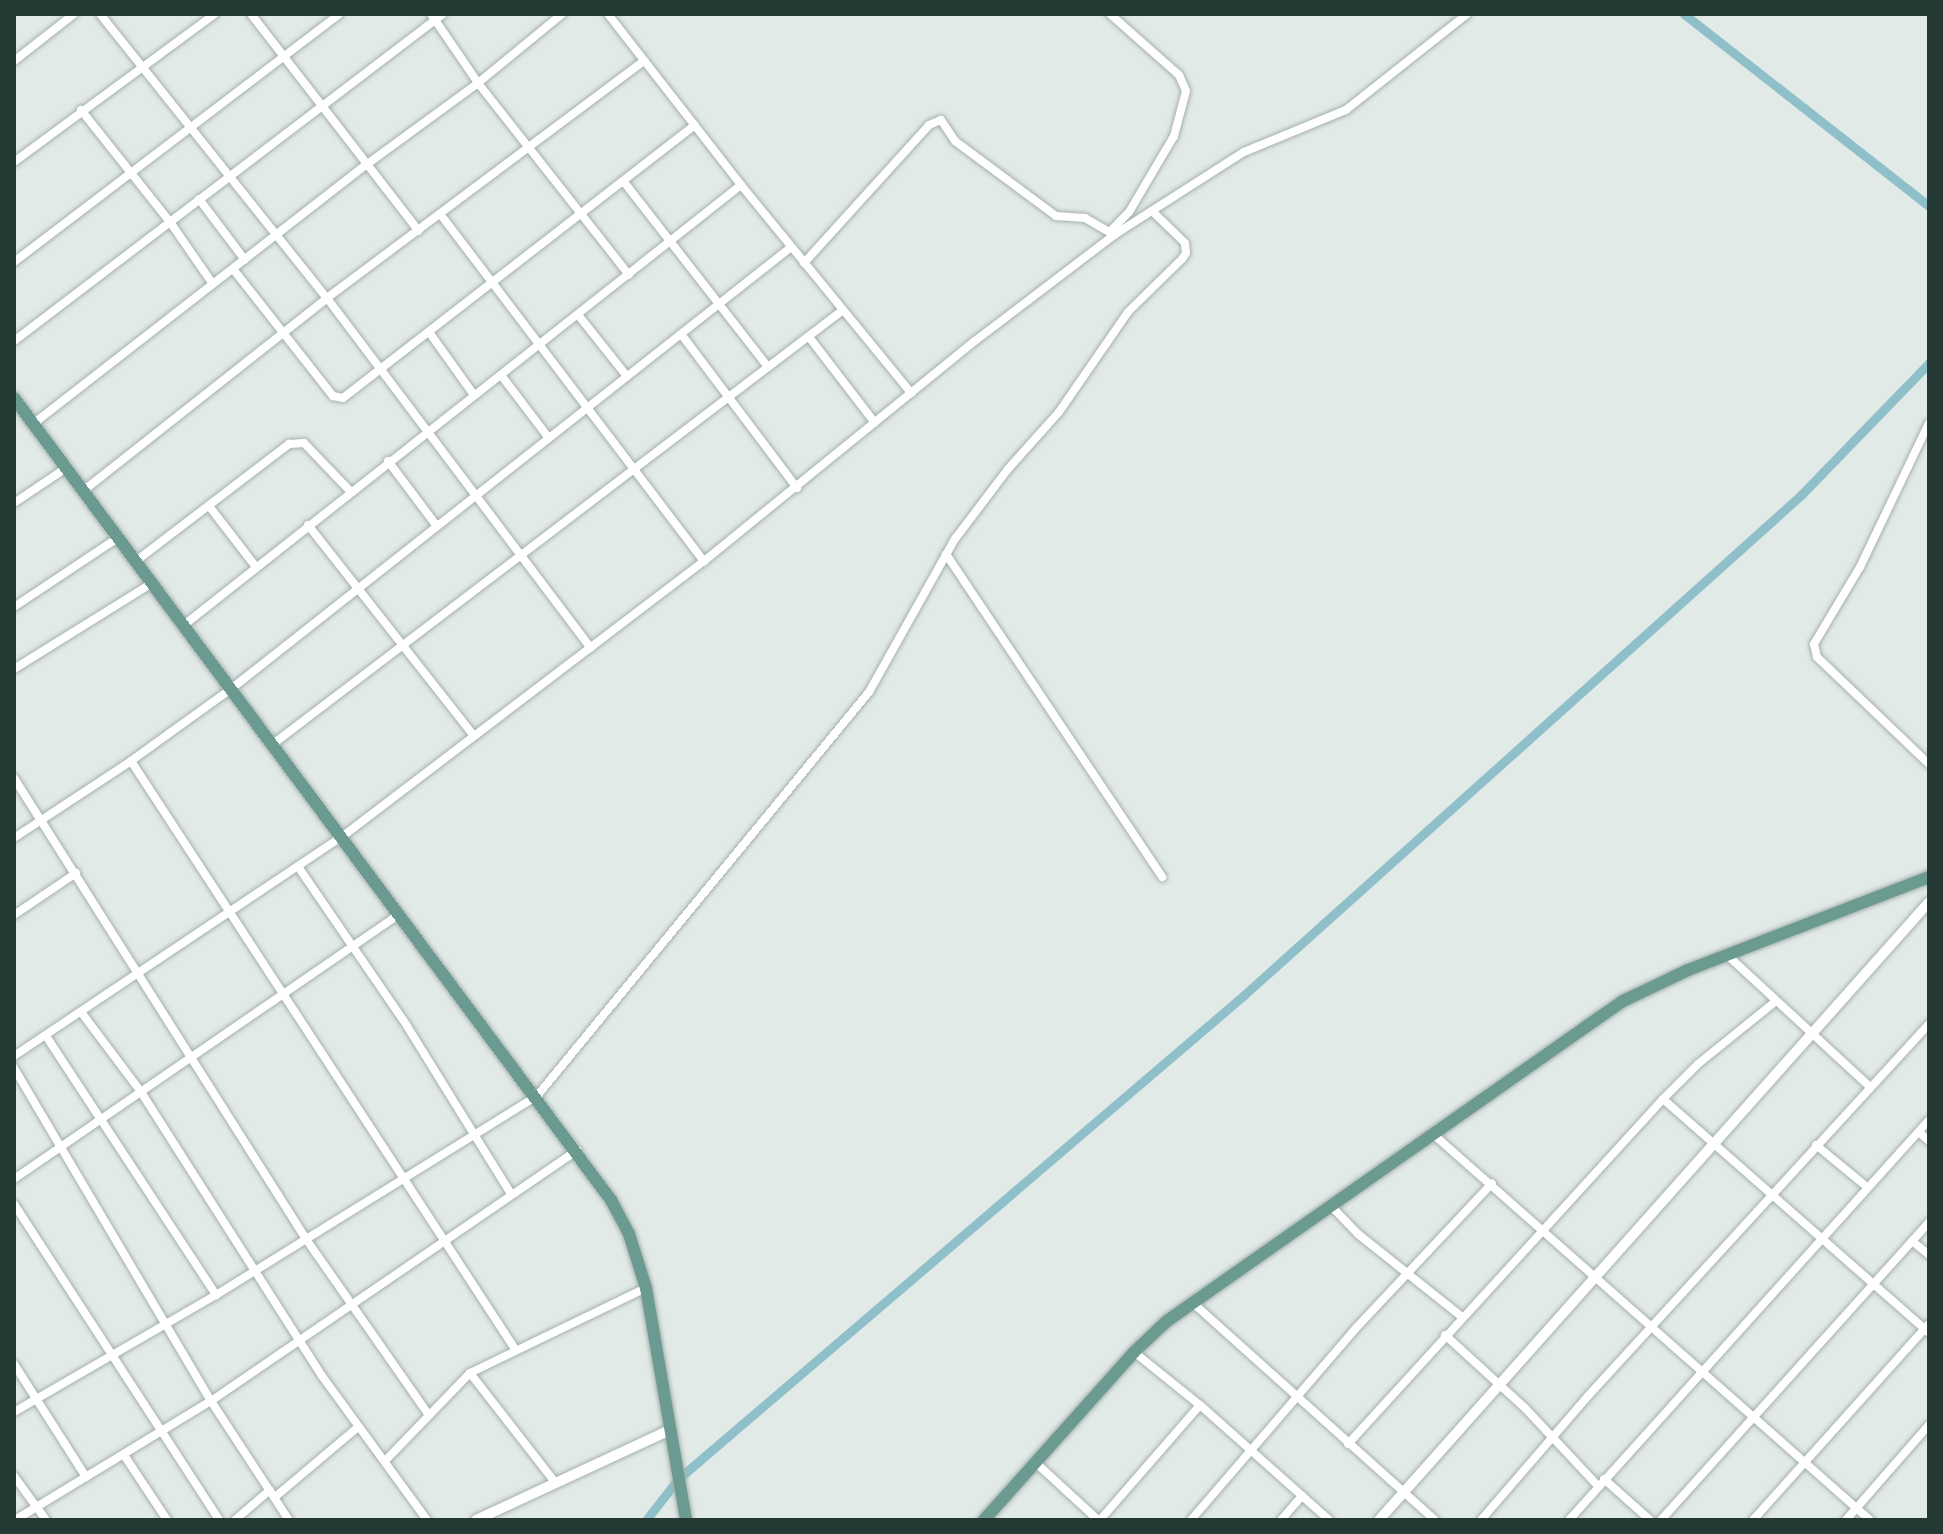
<!DOCTYPE html>
<html>
<head>
<meta charset="utf-8">
<style>
  body { margin:0 }
  #map { position:relative; width:1943px; height:1534px; overflow:hidden; background:#e2eae7; font-family:"Roboto Condensed",sans-serif }
  div>[style] { position:absolute }
  [style*='--x'] { left:calc(var(--x)*1px); top:calc(var(--y)*1px); width:calc(var(--w)*1px); rotate:calc(var(--a)*1deg) }
  .canal>* { height:9px; margin:-4.5px; padding:0 4.5px; transform-origin:4.5px; border-radius:4.5px; background:#8fbfc9 }
  .roads { filter:drop-shadow(0 0 2px #a5b1ae) drop-shadow(0 0 2px #a5b1ae) }
  .minor>* { height:8px; margin:-4px; padding:0 4px; transform-origin:4px; border-radius:4px; background:#fff }
  .tertiary>* { height:10px; margin:-5px; padding:0 5px; transform-origin:5px; border-radius:5px; background:#fff }
  .primary>* { height:12px; margin:-6px; padding:0 6px; transform-origin:6px; border-radius:6px; background:#6b9b90 }
  span { translate:-50% -50%; white-space:nowrap; text-align:center; line-height:1.15; -webkit-text-stroke:6px #f2f7f4; paint-order:stroke }
  .frame { position:absolute; inset:0; border:16px solid #243934; pointer-events:none }
</style>
</head>
<body>
<div id="map">
  <div class="canal">
    <i style="--x:1684;--y:14;--w:311;--a:38.1"></i>
    <i style="--x:646;--y:1520;--w:52;--a:-52"></i>
    <i style="--x:678;--y:1479;--w:745;--a:-40.53"></i>
    <i style="--x:1244;--y:995;--w:748;--a:-41.91"></i>
    <i style="--x:1801;--y:495;--w:184;--a:-45.9"></i>
  </div>
  <div class="roads">
    <div class="minor">
      <i style="--x:100;--y:14;--w:364;--a:51.4"></i>
      <i style="--x:327;--y:298;--w:438;--a:53"></i>
      <i style="--x:251;--y:14;--w:274;--a:52.3"></i>
      <i style="--x:431;--y:14;--w:83;--a:55.7"></i>
      <i style="--x:478;--y:83;--w:244;--a:51.8"></i>
      <i style="--x:608;--y:14;--w:217;--a:52.1"></i>
      <i style="--x:741;--y:185;--w:269;--a:50.7"></i>
      <i style="--x:1110;--y:14;--w:92;--a:41.5"></i>
      <i style="--x:1179;--y:75;--w:17;--a:66"></i>
      <i style="--x:1186;--y:91;--w:47;--a:104.9"></i>
      <i style="--x:1174;--y:136;--w:88;--a:120.6"></i>
      <i style="--x:1129;--y:212;--w:28;--a:134"></i>
      <i style="--x:14;--y:61;--w:76;--a:-38.1"></i>
      <i style="--x:81;--y:110;--w:143;--a:51.5"></i>
      <i style="--x:170;--y:222;--w:75;--a:55.3"></i>
      <i style="--x:14;--y:162;--w:250;--a:-36.4"></i>
      <i style="--x:624;--y:182;--w:234;--a:52.1"></i>
      <i style="--x:199;--y:199;--w:76;--a:53"></i>
      <i style="--x:441;--y:215;--w:435;--a:52.8"></i>
      <i style="--x:14;--y:262;--w:409;--a:-37.3"></i>
      <i style="--x:804;--y:263;--w:186;--a:-47.8"></i>
      <i style="--x:929;--y:125;--w:13;--a:-23"></i>
      <i style="--x:941;--y:120;--w:25;--a:56"></i>
      <i style="--x:955;--y:141;--w:126;--a:36.6"></i>
      <i style="--x:1056;--y:216;--w:29;--a:4"></i>
      <i style="--x:1085;--y:218;--w:34;--a:30"></i>
      <i style="--x:233;--y:269;--w:162;--a:51.8"></i>
      <i style="--x:333;--y:396;--w:10;--a:11"></i>
      <i style="--x:343;--y:398;--w:445;--a:-37.8"></i>
      <i style="--x:579;--y:316;--w:75;--a:51.5"></i>
      <i style="--x:429;--y:332;--w:77;--a:54.5"></i>
      <i style="--x:681;--y:334;--w:193;--a:53"></i>
      <i style="--x:809;--y:337;--w:108;--a:52.5"></i>
      <i style="--x:14;--y:341;--w:539;--a:-37.32"></i>
      <i style="--x:501;--y:375;--w:78;--a:52.8"></i>
      <i style="--x:1929;--y:423;--w:160;--a:115.6"></i>
      <i style="--x:1860;--y:567;--w:90;--a:120.9"></i>
      <i style="--x:1814;--y:644;--w:13;--a:77"></i>
      <i style="--x:1817;--y:657;--w:155;--a:43.7"></i>
      <i style="--x:33;--y:424;--w:422;--a:-37.9"></i>
      <i style="--x:366;--y:165;--w:139;--a:-36.2"></i>
      <i style="--x:478;--y:83;--w:109;--a:-39.4"></i>
      <i style="--x:388;--y:461;--w:80;--a:53.1"></i>
      <i style="--x:83;--y:491;--w:311;--a:-38.3"></i>
      <i style="--x:327;--y:298;--w:396;--a:-36.8"></i>
      <i style="--x:14;--y:503;--w:63;--a:-33.9"></i>
      <i style="--x:209;--y:506;--w:77;--a:52.4"></i>
      <i style="--x:308;--y:525;--w:268;--a:51.8"></i>
      <i style="--x:946;--y:554;--w:389;--a:56.2"></i>
      <i style="--x:136;--y:561;--w:193;--a:-37.4"></i>
      <i style="--x:289;--y:444;--w:15;--a:-4"></i>
      <i style="--x:304;--y:443;--w:66;--a:46.2"></i>
      <i style="--x:14;--y:607;--w:126;--a:-33.7"></i>
      <i style="--x:184;--y:625;--w:710;--a:-38.31"></i>
      <i style="--x:14;--y:669;--w:163;--a:-31.9"></i>
      <i style="--x:273;--y:744;--w:716;--a:-37.29"></i>
      <i style="--x:131;--y:761;--w:702;--a:56.85"></i>
      <i style="--x:14;--y:778;--w:546;--a:57.65"></i>
      <i style="--x:306;--y:1239;--w:215;--a:55.1"></i>
      <i style="--x:14;--y:838;--w:140;--a:-33.3"></i>
      <i style="--x:131;--y:761;--w:123;--a:-35.8"></i>
      <i style="--x:231;--y:689;--w:713;--a:-38.28"></i>
      <i style="--x:299;--y:868;--w:191;--a:55.6"></i>
      <i style="--x:407;--y:1026;--w:198;--a:58.2"></i>
      <i style="--x:14;--y:915;--w:75;--a:-34.1"></i>
      <i style="--x:1726;--y:954;--w:195;--a:42.7"></i>
      <i style="--x:81;--y:1012;--w:100;--a:53.1"></i>
      <i style="--x:141;--y:1092;--w:337;--a:57.5"></i>
      <i style="--x:322;--y:1376;--w:178;--a:53.9"></i>
      <i style="--x:46;--y:1036;--w:310;--a:56.7"></i>
      <i style="--x:14;--y:1056;--w:396;--a:-33.8"></i>
      <i style="--x:343;--y:836;--w:454;--a:-37.3"></i>
      <i style="--x:704;--y:561;--w:349;--a:-39.1"></i>
      <i style="--x:975;--y:341;--w:175;--a:-37.3"></i>
      <i style="--x:1114;--y:235;--w:154;--a:-32.6"></i>
      <i style="--x:1244;--y:152;--w:110;--a:-22.4"></i>
      <i style="--x:1346;--y:110;--w:154;--a:-38.4"></i>
      <i style="--x:14;--y:1068;--w:387;--a:59.4"></i>
      <i style="--x:211;--y:1401;--w:142;--a:56.8"></i>
      <i style="--x:1663;--y:1099;--w:354;--a:41.3"></i>
      <i style="--x:1919;--y:1132;--w:13;--a:42"></i>
      <i style="--x:1433;--y:1134;--w:583;--a:41.45"></i>
      <i style="--x:1816;--y:1145;--w:66;--a:39.5"></i>
      <i style="--x:14;--y:1179;--w:467;--a:-34.5"></i>
      <i style="--x:14;--y:1204;--w:377;--a:57"></i>
      <i style="--x:1331;--y:1206;--w:39;--a:46"></i>
      <i style="--x:1358;--y:1234;--w:133;--a:38.6"></i>
      <i style="--x:1912;--y:1241;--w:22;--a:39"></i>
      <i style="--x:1193;--y:1303;--w:325;--a:41.9"></i>
      <i style="--x:1445;--y:1335;--w:108;--a:42.4"></i>
      <i style="--x:1525;--y:1408;--w:108;--a:46.9"></i>
      <i style="--x:1134;--y:1352;--w:85;--a:38.8"></i>
      <i style="--x:1200;--y:1405;--w:173;--a:41.7"></i>
      <i style="--x:14;--y:1364;--w:134;--a:57.5"></i>
      <i style="--x:470;--y:1373;--w:138;--a:52.1"></i>
      <i style="--x:14;--y:1412;--w:233;--a:-30.1"></i>
      <i style="--x:216;--y:1295;--w:378;--a:-31.8"></i>
      <i style="--x:537;--y:1096;--w:523;--a:-50.59"></i>
      <i style="--x:869;--y:692;--w:176;--a:-60.7"></i>
      <i style="--x:955;--y:539;--w:88;--a:-52.9"></i>
      <i style="--x:1008;--y:469;--w:76;--a:-48.2"></i>
      <i style="--x:1059;--y:412;--w:121;--a:-55.4"></i>
      <i style="--x:1128;--y:312;--w:76;--a:-44.5"></i>
      <i style="--x:1182;--y:259;--w:7;--a:-56"></i>
      <i style="--x:1186;--y:253;--w:10;--a:-96"></i>
      <i style="--x:1185;--y:243;--w:46;--a:-135.9"></i>
      <i style="--x:1348;--y:1444;--w:467;--a:-47.6"></i>
      <i style="--x:1663;--y:1099;--w:49;--a:-45"></i>
      <i style="--x:1698;--y:1064;--w:100;--a:-38.9"></i>
      <i style="--x:124;--y:1455;--w:78;--a:56.5"></i>
      <i style="--x:385;--y:1461;--w:122;--a:-46"></i>
      <i style="--x:470;--y:1373;--w:195;--a:-25.8"></i>
      <i style="--x:1035;--y:1462;--w:86;--a:42.6"></i>
      <i style="--x:14;--y:1476;--w:54;--a:54"></i>
      <i style="--x:1604;--y:1479;--w:62;--a:41.7"></i>
      <i style="--x:275;--y:1497;--w:109;--a:-40.1"></i>
      <i style="--x:15;--y:1520;--w:229;--a:-31.3"></i>
      <i style="--x:211;--y:1401;--w:444;--a:-34.4"></i>
      <i style="--x:235;--y:1520;--w:46;--a:-40.6"></i>
      <i style="--x:1100;--y:1520;--w:152;--a:-49"></i>
      <i style="--x:1191;--y:1520;--w:255;--a:-49.3"></i>
      <i style="--x:1357;--y:1327;--w:197;--a:-46.8"></i>
      <i style="--x:1281;--y:1520;--w:32;--a:-49"></i>
      <i style="--x:1481;--y:1520;--w:164;--a:-49.2"></i>
      <i style="--x:1588;--y:1396;--w:505;--a:-47.49"></i>
      <i style="--x:1569;--y:1520;--w:538;--a:-48.01"></i>
      <i style="--x:1661;--y:1520;--w:401;--a:-48"></i>
      <i style="--x:1753;--y:1520;--w:263;--a:-48.1"></i>
      <i style="--x:1846;--y:1520;--w:126;--a:-48.9"></i>
    </div>
    <div class="tertiary">
      <i style="--x:476;--y:1520;--w:214;--a:-24.9"></i>
      <i style="--x:1379;--y:1520;--w:827;--a:-48.33"></i>
    </div>
    <div class="primary">
      <i style="--x:14;--y:398;--w:1000;--a:53.34"></i>
      <i style="--x:611;--y:1200;--w:38;--a:62"></i>
      <i style="--x:629;--y:1234;--w:57;--a:72.5"></i>
      <i style="--x:646;--y:1288;--w:235;--a:80.2"></i>
      <i style="--x:984;--y:1520;--w:225;--a:-48.2"></i>
      <i style="--x:1134;--y:1352;--w:45;--a:-43.2"></i>
      <i style="--x:1167;--y:1321;--w:513;--a:-35.08"></i>
      <i style="--x:1587;--y:1026;--w:44;--a:-34.8"></i>
      <i style="--x:1623;--y:1001;--w:72;--a:-25.5"></i>
      <i style="--x:1688;--y:970;--w:258;--a:-21.1"></i>
    </div>
  </div>
  <div class="frame"></div>
</div>
</body>
</html>
